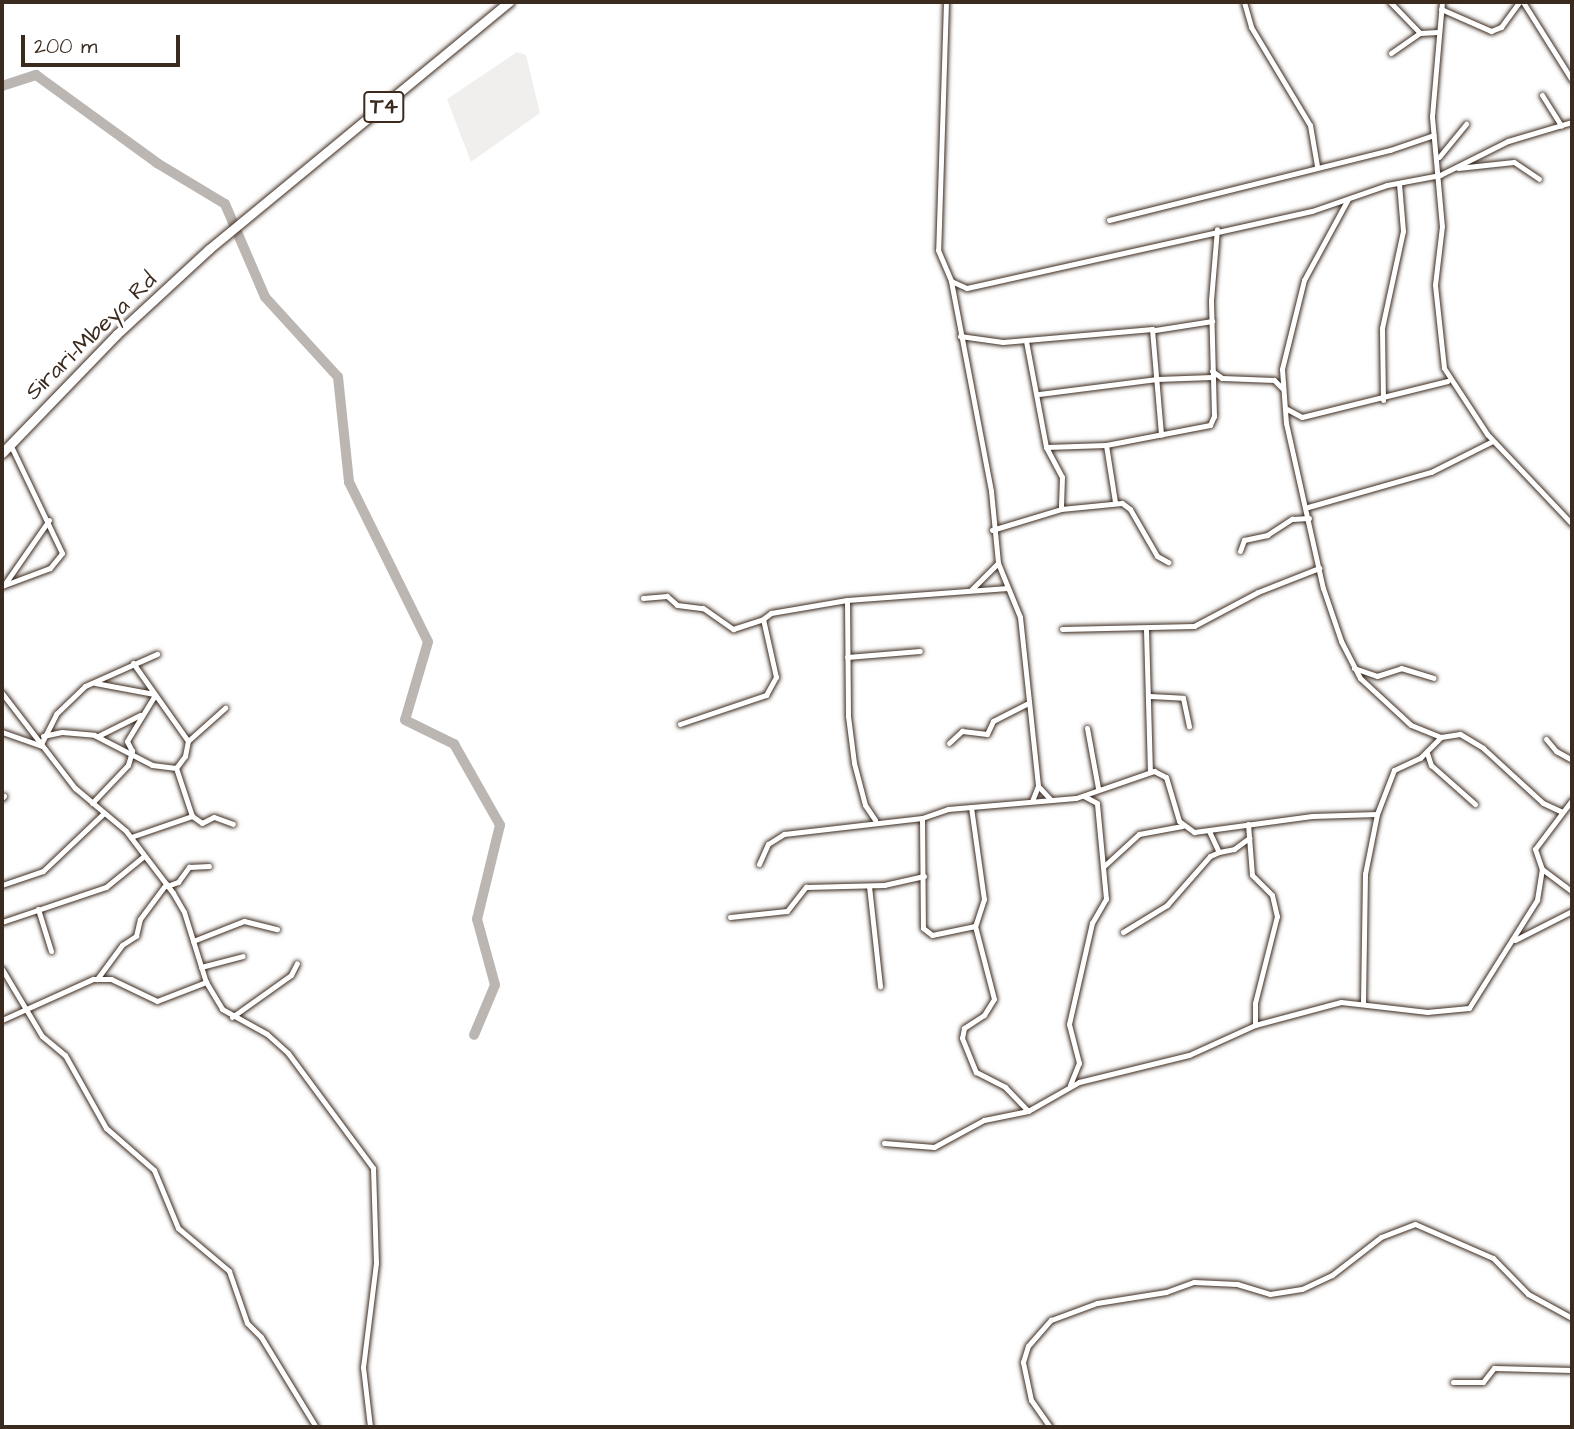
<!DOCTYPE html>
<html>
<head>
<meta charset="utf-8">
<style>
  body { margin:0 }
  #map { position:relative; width:1574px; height:1429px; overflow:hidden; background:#fff; font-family:"Architects Daughter",sans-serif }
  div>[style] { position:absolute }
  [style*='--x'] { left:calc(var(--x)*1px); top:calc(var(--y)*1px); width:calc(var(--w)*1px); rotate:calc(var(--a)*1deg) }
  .built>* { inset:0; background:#f1efee }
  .river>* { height:10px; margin:-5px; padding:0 5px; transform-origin:5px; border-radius:5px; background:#bcb6b3 }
  .roads { filter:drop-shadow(0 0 2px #3b2a1e) drop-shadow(0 0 2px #3b2a1e) }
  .minor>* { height:5px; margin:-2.5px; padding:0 2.5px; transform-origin:2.5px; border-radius:2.5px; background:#fff }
  .trunk>* { height:9px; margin:-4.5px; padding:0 4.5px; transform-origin:4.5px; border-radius:4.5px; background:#fff }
  span { translate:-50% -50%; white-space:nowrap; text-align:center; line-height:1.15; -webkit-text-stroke:6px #fff; paint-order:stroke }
  .shield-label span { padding:2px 5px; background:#fff; border:2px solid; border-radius:5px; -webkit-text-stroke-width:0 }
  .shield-label { font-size:21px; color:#3b2a1e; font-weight:700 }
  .street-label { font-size:23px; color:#3b2a1e }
  .frame { position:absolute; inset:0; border:4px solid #3b2a1e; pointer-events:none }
  .scale { position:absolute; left:21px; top:35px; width:159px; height:32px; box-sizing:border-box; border:4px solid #3b2a1e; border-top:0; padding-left:9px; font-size:21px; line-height:24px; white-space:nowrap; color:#3b2a1e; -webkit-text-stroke:5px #fff; paint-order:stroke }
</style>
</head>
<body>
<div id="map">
  <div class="built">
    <i style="clip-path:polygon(517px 52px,526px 55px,540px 113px,471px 162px,447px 99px)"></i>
  </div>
  <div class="river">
    <i style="--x:2;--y:86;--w:36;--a:-18"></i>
    <i style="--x:36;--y:75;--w:150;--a:36"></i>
    <i style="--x:157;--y:163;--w:79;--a:31.1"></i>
    <i style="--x:225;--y:204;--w:101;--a:66.7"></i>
    <i style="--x:265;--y:297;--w:108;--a:47.6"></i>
    <i style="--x:338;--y:377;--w:106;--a:84"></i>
    <i style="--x:349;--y:482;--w:178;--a:63.7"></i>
    <i style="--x:428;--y:642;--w:81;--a:106.4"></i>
    <i style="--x:405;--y:720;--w:55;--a:26.1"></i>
    <i style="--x:454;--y:744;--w:93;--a:60.4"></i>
    <i style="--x:500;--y:825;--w:97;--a:103.7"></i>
    <i style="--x:477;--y:919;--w:68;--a:74.7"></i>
    <i style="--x:495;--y:985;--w:54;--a:112.8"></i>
  </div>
  <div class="roads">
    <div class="minor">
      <i style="--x:946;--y:2;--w:248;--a:91.8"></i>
      <i style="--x:938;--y:250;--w:34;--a:67"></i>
      <i style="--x:951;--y:281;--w:17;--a:24"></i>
      <i style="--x:967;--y:288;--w:353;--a:-12.6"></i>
      <i style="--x:1312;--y:211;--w:79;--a:-19.1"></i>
      <i style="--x:1387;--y:185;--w:54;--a:-10.7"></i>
      <i style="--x:1440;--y:175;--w:76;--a:-26.6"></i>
      <i style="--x:1508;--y:141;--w:67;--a:-16.5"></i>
      <i style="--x:1244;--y:2;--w:26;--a:74"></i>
      <i style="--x:1251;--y:27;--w:114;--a:59"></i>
      <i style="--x:1310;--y:125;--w:42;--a:80.3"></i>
      <i style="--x:1390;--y:2;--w:43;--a:45.9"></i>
      <i style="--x:1420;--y:33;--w:18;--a:-3"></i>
      <i style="--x:1442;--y:2;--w:115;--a:95"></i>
      <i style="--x:1432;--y:117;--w:109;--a:84.8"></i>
      <i style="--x:1442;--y:226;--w:59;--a:96.8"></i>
      <i style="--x:1435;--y:285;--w:83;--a:83.8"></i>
      <i style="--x:1444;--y:368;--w:79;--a:56.9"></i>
      <i style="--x:1487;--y:434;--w:124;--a:46.6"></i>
      <i style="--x:1523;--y:2;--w:92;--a:57.9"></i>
      <i style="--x:1441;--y:9;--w:55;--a:23.7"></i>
      <i style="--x:1491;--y:31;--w:11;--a:-22"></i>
      <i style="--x:1501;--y:27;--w:31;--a:-54"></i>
      <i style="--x:1391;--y:53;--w:35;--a:-35"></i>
      <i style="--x:1542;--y:95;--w:36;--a:58"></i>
      <i style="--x:1439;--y:157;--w:43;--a:-50.7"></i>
      <i style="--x:1458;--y:168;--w:56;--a:-6.1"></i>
      <i style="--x:1514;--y:162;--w:30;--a:34"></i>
      <i style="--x:1348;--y:199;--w:92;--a:118.5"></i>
      <i style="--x:1304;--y:280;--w:92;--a:103.9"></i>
      <i style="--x:1282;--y:369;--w:54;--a:85.8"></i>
      <i style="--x:1286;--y:423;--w:169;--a:77.4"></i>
      <i style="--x:1323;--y:588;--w:56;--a:71.2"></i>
      <i style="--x:1341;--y:641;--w:42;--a:62.8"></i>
      <i style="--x:1360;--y:678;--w:69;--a:42.7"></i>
      <i style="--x:1411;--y:725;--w:32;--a:22"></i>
      <i style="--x:1441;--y:737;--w:19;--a:-9"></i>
      <i style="--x:1460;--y:734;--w:27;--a:31"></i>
      <i style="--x:1483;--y:748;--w:81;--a:42.5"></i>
      <i style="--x:1543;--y:803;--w:21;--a:25"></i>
      <i style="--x:1109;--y:220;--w:290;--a:-14"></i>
      <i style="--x:1390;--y:150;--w:46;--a:-18.8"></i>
      <i style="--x:951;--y:281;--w:214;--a:79.2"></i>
      <i style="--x:991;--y:491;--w:72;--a:84.4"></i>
      <i style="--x:998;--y:563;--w:58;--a:67.8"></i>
      <i style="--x:1020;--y:617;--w:170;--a:83.9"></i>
      <i style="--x:1038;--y:786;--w:16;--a:112"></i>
      <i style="--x:1155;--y:330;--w:58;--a:-9"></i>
      <i style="--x:960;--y:336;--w:43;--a:7.9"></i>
      <i style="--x:1003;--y:342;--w:150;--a:-5"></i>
      <i style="--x:1152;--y:329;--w:106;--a:85.1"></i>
      <i style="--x:1026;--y:341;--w:108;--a:79.3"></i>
      <i style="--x:1046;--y:447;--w:60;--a:-1.9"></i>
      <i style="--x:1106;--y:445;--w:106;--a:-10.9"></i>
      <i style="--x:1210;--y:425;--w:10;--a:-66"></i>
      <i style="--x:1214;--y:416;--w:116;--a:-91.5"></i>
      <i style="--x:1211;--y:300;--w:71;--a:-85.2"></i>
      <i style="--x:1212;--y:371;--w:12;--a:35"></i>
      <i style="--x:1222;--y:378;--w:52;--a:2.2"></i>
      <i style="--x:1274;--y:380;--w:13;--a:45"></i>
      <i style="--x:1157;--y:379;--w:55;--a:-2.1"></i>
      <i style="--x:1039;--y:394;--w:119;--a:-7.2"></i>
      <i style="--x:1383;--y:400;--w:72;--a:-90.8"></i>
      <i style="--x:1382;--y:328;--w:99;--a:-77.8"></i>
      <i style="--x:1403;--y:231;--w:48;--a:-94.8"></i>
      <i style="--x:1285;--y:408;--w:19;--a:28"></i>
      <i style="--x:1302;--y:417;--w:150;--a:-13.9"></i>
      <i style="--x:1106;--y:445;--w:58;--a:81"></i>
      <i style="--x:1046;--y:447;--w:34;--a:62"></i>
      <i style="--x:1062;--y:477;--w:32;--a:92"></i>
      <i style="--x:1308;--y:507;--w:128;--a:-15.9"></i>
      <i style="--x:1431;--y:472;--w:69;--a:-26.6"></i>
      <i style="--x:992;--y:530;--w:72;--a:-16.9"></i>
      <i style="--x:1061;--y:509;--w:61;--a:-5.6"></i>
      <i style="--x:1122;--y:503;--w:10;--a:37"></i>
      <i style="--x:1130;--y:509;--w:54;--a:60.1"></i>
      <i style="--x:1157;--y:556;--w:13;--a:29"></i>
      <i style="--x:1240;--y:551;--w:12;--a:-70"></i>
      <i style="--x:1244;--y:540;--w:24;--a:-12"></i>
      <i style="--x:1267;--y:535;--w:30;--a:-33"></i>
      <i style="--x:1292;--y:519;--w:17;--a:-3"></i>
      <i style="--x:4;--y:585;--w:79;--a:-55.3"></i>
      <i style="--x:2;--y:586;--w:51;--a:-20.6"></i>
      <i style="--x:50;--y:568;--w:19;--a:-51"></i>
      <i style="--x:62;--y:553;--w:121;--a:-115.5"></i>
      <i style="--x:971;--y:590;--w:38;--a:-45"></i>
      <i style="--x:643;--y:598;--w:24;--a:-5"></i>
      <i style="--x:667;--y:596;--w:13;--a:42"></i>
      <i style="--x:677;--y:605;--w:26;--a:7"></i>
      <i style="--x:703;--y:608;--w:37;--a:35"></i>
      <i style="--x:733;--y:629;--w:32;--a:-18"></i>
      <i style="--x:847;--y:600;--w:116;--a:89.5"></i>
      <i style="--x:848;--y:716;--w:47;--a:82.7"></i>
      <i style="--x:854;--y:763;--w:43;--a:75.3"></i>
      <i style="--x:865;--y:805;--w:18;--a:56"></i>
      <i style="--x:1062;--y:629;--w:132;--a:-1.3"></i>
      <i style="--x:1194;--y:626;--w:72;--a:-28"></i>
      <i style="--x:1258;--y:592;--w:66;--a:-21.5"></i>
      <i style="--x:1146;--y:630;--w:141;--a:88.4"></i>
      <i style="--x:847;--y:657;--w:73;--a:-4.7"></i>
      <i style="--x:133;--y:663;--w:95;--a:54.8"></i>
      <i style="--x:1354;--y:668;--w:24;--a:19"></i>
      <i style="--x:1377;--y:676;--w:25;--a:-18"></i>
      <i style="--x:1401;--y:668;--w:34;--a:17"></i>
      <i style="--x:95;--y:683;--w:60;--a:10.6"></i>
      <i style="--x:2;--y:693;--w:120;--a:52.5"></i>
      <i style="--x:75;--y:788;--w:67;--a:40.1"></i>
      <i style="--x:126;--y:831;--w:78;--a:52.8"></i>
      <i style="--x:173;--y:893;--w:22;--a:60"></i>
      <i style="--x:184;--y:912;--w:73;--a:72.6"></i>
      <i style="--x:206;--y:982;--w:31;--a:59"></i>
      <i style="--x:222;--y:1009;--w:51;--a:29.1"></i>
      <i style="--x:267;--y:1034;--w:28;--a:42"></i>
      <i style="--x:288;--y:1053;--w:143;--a:53.5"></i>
      <i style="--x:373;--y:1168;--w:95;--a:88.2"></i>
      <i style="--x:376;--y:1263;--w:105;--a:97.1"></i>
      <i style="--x:363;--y:1367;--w:60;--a:83.3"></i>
      <i style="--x:1150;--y:696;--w:33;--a:3"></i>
      <i style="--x:1183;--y:698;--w:29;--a:78"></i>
      <i style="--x:680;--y:724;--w:91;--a:-18.6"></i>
      <i style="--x:766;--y:695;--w:21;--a:-61"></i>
      <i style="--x:776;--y:677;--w:59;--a:-102.6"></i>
      <i style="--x:763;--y:619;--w:10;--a:-37"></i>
      <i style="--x:771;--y:613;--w:77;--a:-9.7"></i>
      <i style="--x:847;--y:600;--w:161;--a:-4.3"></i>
      <i style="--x:1087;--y:728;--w:61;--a:79.6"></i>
      <i style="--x:2;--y:732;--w:42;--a:19.3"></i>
      <i style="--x:43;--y:736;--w:19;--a:-12"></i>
      <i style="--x:62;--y:732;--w:32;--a:5"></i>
      <i style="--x:94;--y:735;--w:65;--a:27.3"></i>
      <i style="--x:152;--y:765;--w:24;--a:7"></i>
      <i style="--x:98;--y:736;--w:47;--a:-26.6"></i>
      <i style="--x:1546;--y:739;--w:16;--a:50"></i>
      <i style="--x:1556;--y:751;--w:18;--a:29"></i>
      <i style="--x:949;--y:743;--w:18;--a:-43"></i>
      <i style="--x:962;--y:731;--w:25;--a:7"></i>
      <i style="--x:987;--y:734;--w:14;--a:-65"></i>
      <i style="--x:993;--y:721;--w:38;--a:-27"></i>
      <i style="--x:41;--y:744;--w:34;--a:-63"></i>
      <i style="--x:56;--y:714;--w:40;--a:-44"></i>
      <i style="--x:85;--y:686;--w:79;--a:-24"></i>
      <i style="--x:1427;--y:753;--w:13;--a:72"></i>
      <i style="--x:1431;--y:765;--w:59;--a:41.6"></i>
      <i style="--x:1038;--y:786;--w:19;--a:47"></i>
      <i style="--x:2;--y:798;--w:3;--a:-45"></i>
      <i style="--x:1572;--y:800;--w:61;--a:127.1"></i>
      <i style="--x:1535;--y:849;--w:21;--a:71"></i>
      <i style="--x:1542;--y:869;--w:38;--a:37"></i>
      <i style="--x:92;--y:803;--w:52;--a:-46.5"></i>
      <i style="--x:128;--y:765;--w:15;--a:-74"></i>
      <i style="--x:132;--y:751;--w:11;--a:-117"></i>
      <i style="--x:127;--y:741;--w:54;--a:-58.7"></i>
      <i style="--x:971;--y:807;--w:93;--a:82"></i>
      <i style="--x:984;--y:899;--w:28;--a:108"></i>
      <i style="--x:975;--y:926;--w:75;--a:75.4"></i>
      <i style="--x:994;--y:999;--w:19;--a:122"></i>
      <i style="--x:984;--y:1015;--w:24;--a:147"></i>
      <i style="--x:964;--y:1028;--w:10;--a:101"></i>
      <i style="--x:962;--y:1038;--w:37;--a:68"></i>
      <i style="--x:976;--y:1072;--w:33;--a:27"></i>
      <i style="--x:1005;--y:1087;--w:33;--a:46"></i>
      <i style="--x:192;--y:816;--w:12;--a:35"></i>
      <i style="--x:202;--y:823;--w:13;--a:-27"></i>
      <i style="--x:214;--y:817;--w:20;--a:20"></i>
      <i style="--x:922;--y:818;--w:110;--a:89.5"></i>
      <i style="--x:923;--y:928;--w:11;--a:38"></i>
      <i style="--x:932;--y:935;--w:44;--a:-11.8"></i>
      <i style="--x:1248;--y:824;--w:51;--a:85.5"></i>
      <i style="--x:1252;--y:875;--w:28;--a:45"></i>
      <i style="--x:1272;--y:895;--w:22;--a:77"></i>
      <i style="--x:1277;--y:916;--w:90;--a:104.2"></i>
      <i style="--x:1255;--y:1003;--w:22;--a:90"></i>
      <i style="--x:1209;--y:831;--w:23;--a:65"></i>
      <i style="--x:1219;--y:852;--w:15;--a:-11"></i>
      <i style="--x:1234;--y:849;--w:19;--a:-36"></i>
      <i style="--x:131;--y:837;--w:65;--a:-19"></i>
      <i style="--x:192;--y:816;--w:51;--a:-108.4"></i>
      <i style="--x:176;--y:768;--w:15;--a:-53"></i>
      <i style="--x:185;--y:756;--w:15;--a:-79"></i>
      <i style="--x:188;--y:741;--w:50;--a:-41.7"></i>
      <i style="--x:759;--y:864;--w:22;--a:-66"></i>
      <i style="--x:768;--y:844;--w:19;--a:-32"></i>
      <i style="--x:784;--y:834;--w:139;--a:-6.6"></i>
      <i style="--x:922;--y:818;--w:28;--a:-19"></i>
      <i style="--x:948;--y:809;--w:128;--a:-4.9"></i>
      <i style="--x:1076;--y:798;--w:83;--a:-19.1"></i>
      <i style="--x:1154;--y:771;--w:13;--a:27"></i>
      <i style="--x:1166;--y:777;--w:46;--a:73.5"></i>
      <i style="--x:1179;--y:821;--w:19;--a:36"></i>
      <i style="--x:1194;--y:832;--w:119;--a:-7.7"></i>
      <i style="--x:1312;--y:816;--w:65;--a:-1.8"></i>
      <i style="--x:1103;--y:867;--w:49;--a:-42.5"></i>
      <i style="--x:1139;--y:834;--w:44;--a:-10.5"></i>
      <i style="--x:2;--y:885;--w:43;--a:-18.9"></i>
      <i style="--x:43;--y:871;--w:84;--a:-43.6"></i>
      <i style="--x:167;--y:886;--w:12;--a:-20"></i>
      <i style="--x:178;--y:882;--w:19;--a:-54"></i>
      <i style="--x:189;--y:867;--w:20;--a:-3"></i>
      <i style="--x:869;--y:886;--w:101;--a:83.7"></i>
      <i style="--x:38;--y:909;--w:44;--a:72.8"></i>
      <i style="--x:730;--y:917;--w:57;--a:-6"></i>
      <i style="--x:787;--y:911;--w:31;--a:-52"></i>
      <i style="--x:806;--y:887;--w:78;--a:-1.5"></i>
      <i style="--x:884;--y:885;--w:41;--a:-12.7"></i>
      <i style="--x:2;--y:922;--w:110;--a:-18.6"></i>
      <i style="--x:106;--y:887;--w:49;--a:-39.2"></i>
      <i style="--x:1123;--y:932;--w:52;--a:-31.5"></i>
      <i style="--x:1167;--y:905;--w:65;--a:-48.7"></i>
      <i style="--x:1210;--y:856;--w:10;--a:-24"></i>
      <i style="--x:1515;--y:940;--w:64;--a:-27"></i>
      <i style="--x:193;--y:941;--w:55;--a:-21.4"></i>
      <i style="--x:244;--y:921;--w:34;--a:14"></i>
      <i style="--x:201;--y:967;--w:43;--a:-14.7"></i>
      <i style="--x:2;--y:969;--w:78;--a:59.2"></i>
      <i style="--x:42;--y:1036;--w:30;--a:40"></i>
      <i style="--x:65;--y:1055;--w:84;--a:60.7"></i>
      <i style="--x:106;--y:1128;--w:64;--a:41.2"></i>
      <i style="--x:154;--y:1170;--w:63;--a:67.5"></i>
      <i style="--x:178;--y:1228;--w:67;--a:40.1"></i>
      <i style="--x:229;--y:1271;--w:55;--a:70.9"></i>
      <i style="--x:247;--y:1323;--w:20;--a:45"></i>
      <i style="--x:261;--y:1337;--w:105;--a:58.6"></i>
      <i style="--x:97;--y:979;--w:42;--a:-53.7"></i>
      <i style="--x:122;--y:945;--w:17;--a:-33"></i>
      <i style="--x:136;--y:936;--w:17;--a:-77"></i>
      <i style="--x:140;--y:919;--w:44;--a:-53.4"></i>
      <i style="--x:1363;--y:1002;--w:128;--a:-89.1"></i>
      <i style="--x:1365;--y:874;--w:61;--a:-78.7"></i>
      <i style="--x:1377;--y:814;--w:47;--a:-68.9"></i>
      <i style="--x:1394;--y:770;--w:29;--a:-25"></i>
      <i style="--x:1420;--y:758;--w:30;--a:-45"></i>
      <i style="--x:232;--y:1017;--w:72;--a:-35.4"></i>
      <i style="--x:291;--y:975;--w:13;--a:-63"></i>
      <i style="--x:2;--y:1020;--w:100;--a:-24.3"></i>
      <i style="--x:93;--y:979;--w:18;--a:0"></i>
      <i style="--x:111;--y:979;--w:51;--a:25.6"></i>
      <i style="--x:157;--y:1001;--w:53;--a:-21.2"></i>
      <i style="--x:1070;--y:1085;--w:24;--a:-68"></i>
      <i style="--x:1079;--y:1063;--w:40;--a:-104.4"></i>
      <i style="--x:1069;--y:1024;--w:104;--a:-77.2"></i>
      <i style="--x:1092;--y:923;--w:28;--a:-60"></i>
      <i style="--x:1106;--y:899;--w:96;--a:-95.4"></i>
      <i style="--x:1097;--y:803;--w:15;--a:-152"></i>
      <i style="--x:884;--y:1143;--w:50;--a:4.6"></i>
      <i style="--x:934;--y:1147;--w:57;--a:-28.4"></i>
      <i style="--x:984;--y:1120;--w:45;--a:-11.6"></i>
      <i style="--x:1028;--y:1111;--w:59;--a:-29.6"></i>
      <i style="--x:1079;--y:1082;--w:113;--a:-13.8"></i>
      <i style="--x:1189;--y:1055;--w:72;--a:-24.4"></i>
      <i style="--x:1255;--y:1025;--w:89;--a:-15"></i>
      <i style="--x:1341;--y:1002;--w:87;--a:6.6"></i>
      <i style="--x:1427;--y:1012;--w:42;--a:-5.4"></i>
      <i style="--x:1469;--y:1008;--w:128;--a:-57.8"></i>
      <i style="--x:1537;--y:900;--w:31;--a:-81"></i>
      <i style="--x:1453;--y:1382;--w:30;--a:0"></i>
      <i style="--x:1483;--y:1382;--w:18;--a:-52"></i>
      <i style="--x:1494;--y:1368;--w:78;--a:1.5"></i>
      <i style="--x:1050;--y:1427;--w:33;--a:-125"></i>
      <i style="--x:1031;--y:1400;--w:39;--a:-102"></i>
      <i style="--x:1023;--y:1362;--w:17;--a:-73"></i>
      <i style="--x:1028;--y:1346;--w:35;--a:-49"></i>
      <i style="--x:1051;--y:1320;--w:49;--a:-20.3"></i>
      <i style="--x:1097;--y:1303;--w:70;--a:-9.1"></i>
      <i style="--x:1166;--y:1292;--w:30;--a:-20"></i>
      <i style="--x:1194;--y:1282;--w:43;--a:2.7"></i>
      <i style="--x:1237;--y:1284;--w:34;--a:17"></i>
      <i style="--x:1270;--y:1294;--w:32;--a:-9"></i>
      <i style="--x:1302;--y:1289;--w:33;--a:-25"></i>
      <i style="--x:1332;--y:1275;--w:62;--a:-37.8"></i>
      <i style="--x:1381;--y:1237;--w:36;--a:-21"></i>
      <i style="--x:1415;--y:1224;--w:85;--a:23.6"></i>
      <i style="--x:1493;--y:1258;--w:50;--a:45.8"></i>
      <i style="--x:1528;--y:1294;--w:50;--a:28.6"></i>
    </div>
    <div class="trunk">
      <i style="--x:2;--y:453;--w:165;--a:-46"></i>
      <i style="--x:117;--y:334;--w:125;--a:-42.7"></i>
      <i style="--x:209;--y:249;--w:389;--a:-39.5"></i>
    </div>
  </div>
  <div class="shield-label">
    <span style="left:384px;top:107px">T4</span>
  </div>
  <div class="street-label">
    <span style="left:91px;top:336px;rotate:-44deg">Sirari-Mbeya Rd</span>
  </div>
  <div class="frame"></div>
  <div class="scale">200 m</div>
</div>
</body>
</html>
